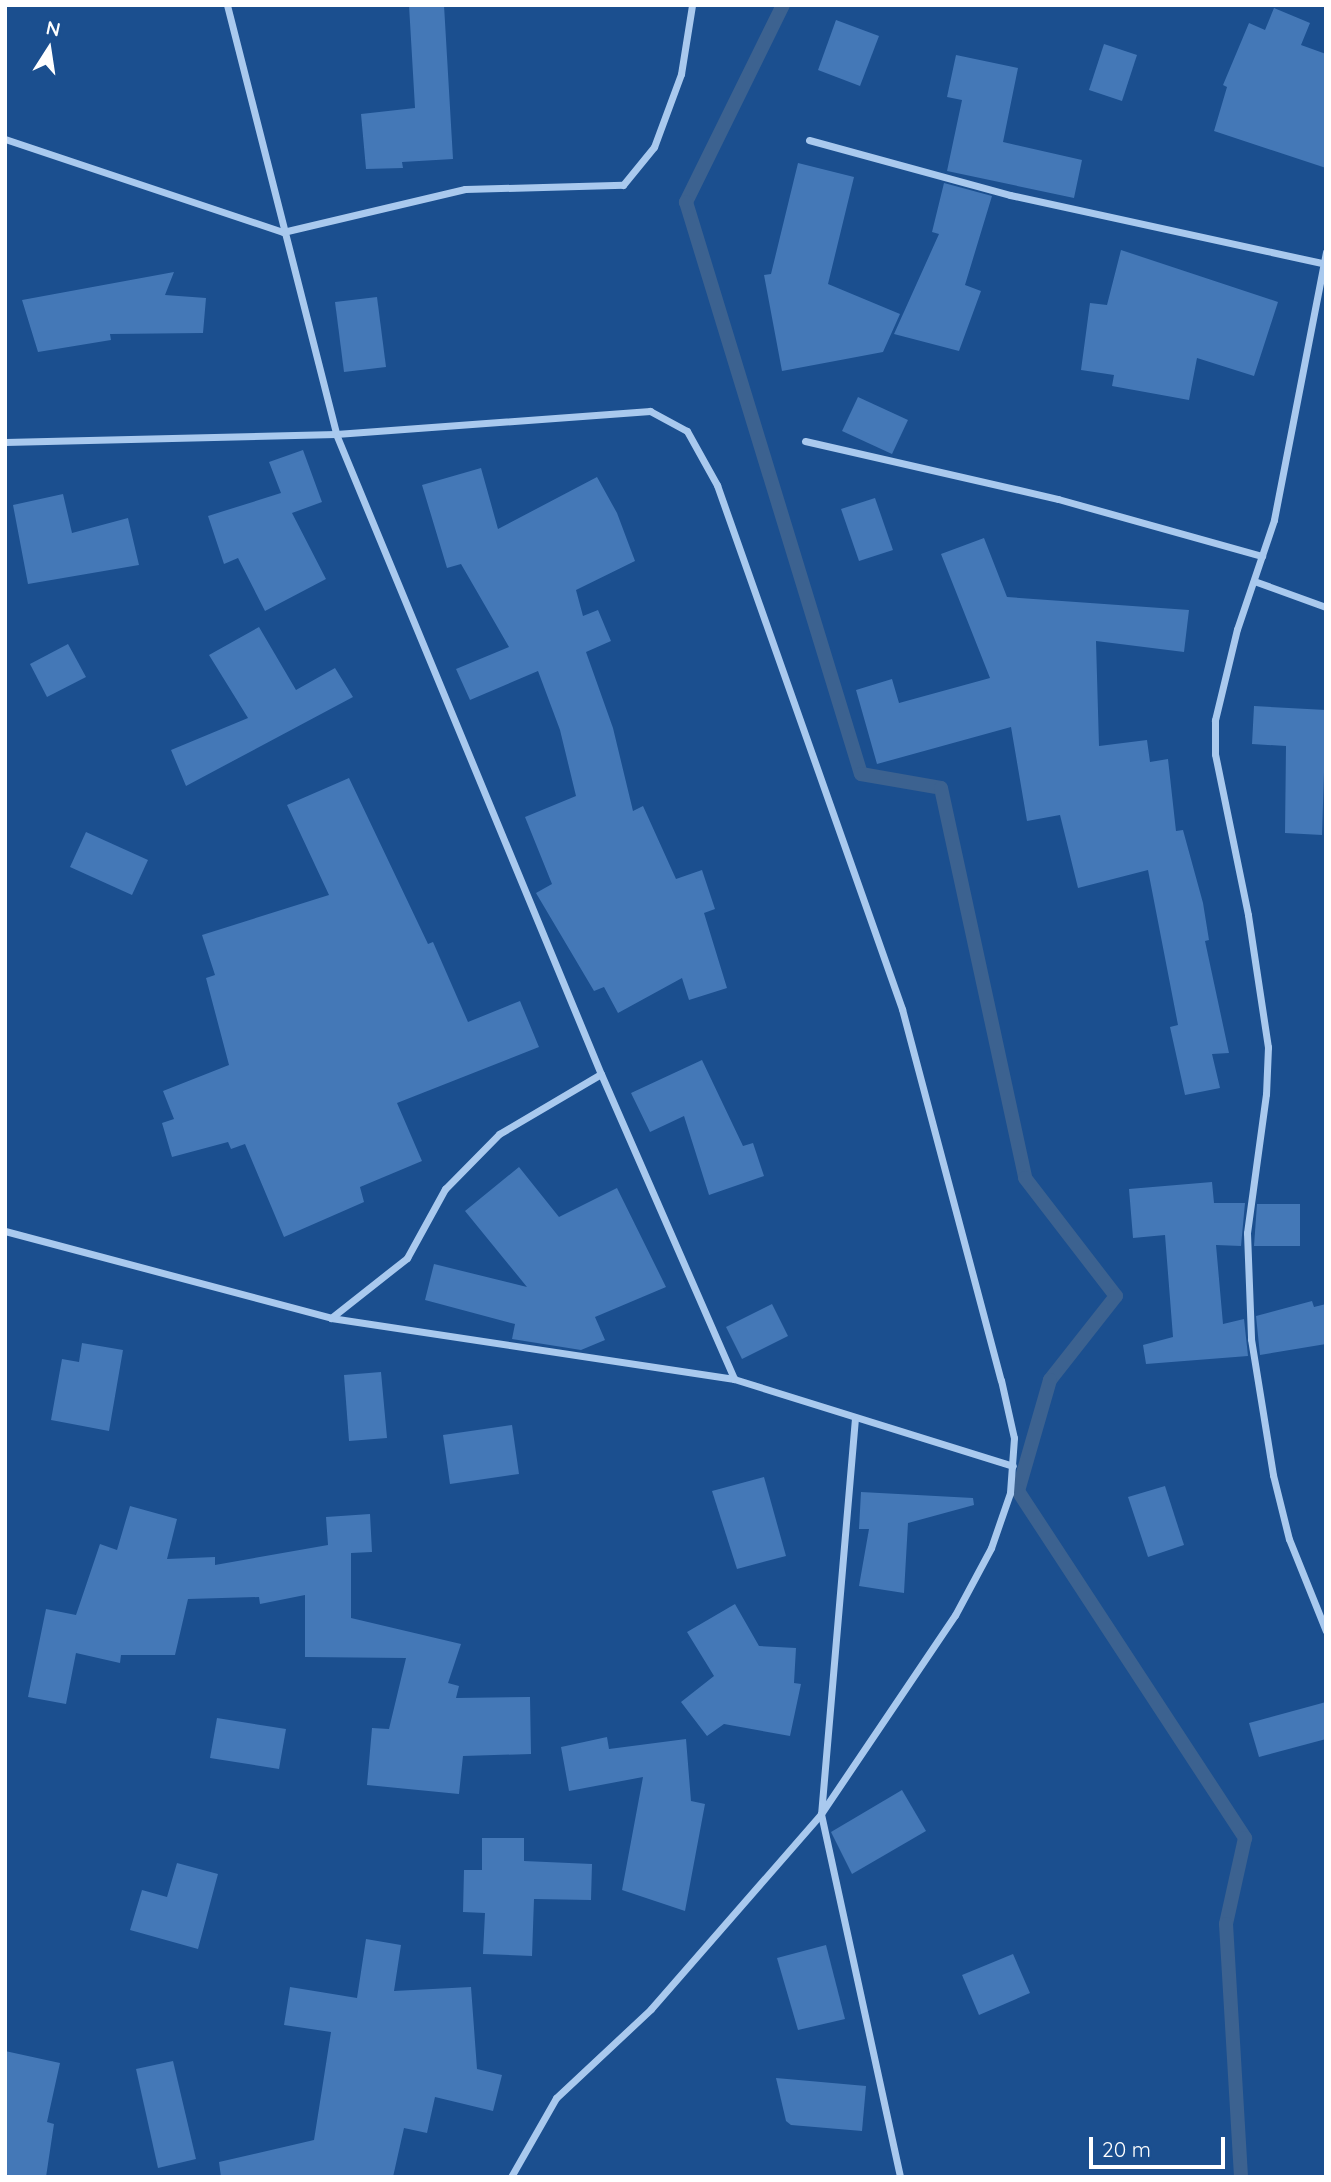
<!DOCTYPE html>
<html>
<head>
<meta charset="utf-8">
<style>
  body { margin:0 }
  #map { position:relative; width:1331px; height:2182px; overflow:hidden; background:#1b4f8f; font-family:Quicksand,sans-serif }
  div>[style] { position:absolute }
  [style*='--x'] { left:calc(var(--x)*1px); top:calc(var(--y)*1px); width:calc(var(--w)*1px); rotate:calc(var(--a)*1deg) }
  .stream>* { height:14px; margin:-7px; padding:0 7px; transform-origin:7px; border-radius:7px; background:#3c6290 }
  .building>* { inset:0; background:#4478b7 }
  .street>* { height:7px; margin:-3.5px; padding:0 3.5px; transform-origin:3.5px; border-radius:3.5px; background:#a9c9ee }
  span { translate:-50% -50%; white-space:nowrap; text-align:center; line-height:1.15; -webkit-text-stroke:5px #1b4f8f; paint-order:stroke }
  .frame { position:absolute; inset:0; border:7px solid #fff; pointer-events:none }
  .north { position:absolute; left:14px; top:14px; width:70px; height:70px; -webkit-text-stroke:5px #1b4f8f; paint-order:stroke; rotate:12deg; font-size:19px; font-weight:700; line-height:28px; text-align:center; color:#fff }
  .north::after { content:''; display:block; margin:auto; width:24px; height:32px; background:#fff; clip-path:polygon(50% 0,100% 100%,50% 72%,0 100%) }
  .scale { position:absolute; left:1089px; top:2137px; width:136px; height:32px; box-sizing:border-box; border:4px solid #fff; border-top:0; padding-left:9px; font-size:21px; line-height:24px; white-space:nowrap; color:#fff; -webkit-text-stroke:5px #1b4f8f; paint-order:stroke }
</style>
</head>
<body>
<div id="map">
  <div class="stream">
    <i style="--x:783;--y:5;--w:220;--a:116.2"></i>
    <i style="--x:686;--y:202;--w:598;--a:72.99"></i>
    <i style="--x:861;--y:774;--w:81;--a:9.9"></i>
    <i style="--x:941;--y:788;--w:399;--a:77.8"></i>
    <i style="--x:1025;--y:1178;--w:149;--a:52.4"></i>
    <i style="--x:1116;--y:1296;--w:107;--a:128.2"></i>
    <i style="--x:1050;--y:1380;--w:116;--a:106.1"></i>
    <i style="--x:1018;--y:1491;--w:415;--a:56.8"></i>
    <i style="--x:1245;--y:1838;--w:88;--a:102.5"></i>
    <i style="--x:1226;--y:1924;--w:253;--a:86.6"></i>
  </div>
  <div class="building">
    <i style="clip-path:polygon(409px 5px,444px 5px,453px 159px,402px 162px,403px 168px,366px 169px,361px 114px,415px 108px)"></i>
    <i style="clip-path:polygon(1274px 8px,1310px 23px,1301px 45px,1326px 54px,1326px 168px,1214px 131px,1227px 87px,1223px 85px,1249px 23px,1265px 30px)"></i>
    <i style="clip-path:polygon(836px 20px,879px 36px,860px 86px,818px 70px)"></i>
    <i style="clip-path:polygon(1104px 44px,1137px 55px,1122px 101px,1089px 90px)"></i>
    <i style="clip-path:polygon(956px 55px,1018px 68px,1003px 142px,1082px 160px,1074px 198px,947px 171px,962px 100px,947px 97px)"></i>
    <i style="clip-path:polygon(798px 163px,854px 177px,828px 284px,900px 314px,883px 352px,782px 371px,764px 275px,771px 274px)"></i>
    <i style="clip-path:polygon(944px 183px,992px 196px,965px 285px,981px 291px,959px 351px,894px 334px,939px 234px,932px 232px)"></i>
    <i style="clip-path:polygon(1121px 250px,1278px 302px,1254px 376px,1197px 358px,1189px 400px,1112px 386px,1114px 375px,1081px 370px,1090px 303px,1107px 305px)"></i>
    <i style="clip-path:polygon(174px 272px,165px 295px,206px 298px,203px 333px,110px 334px,111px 340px,38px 352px,22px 300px)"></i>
    <i style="clip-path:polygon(377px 297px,386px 367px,344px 372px,335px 302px)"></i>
    <i style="clip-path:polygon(858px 397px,908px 420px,892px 454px,842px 431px)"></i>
    <i style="clip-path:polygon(303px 450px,322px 502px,292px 513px,326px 579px,265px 611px,238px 558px,224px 564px,208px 516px,281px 493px,269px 462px)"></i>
    <i style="clip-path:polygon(481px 468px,498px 529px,597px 477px,617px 513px,635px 561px,576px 590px,583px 616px,598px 610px,611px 641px,586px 652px,613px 728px,633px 811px,643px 806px,676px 879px,702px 870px,715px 909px,704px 913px,727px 988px,689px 1000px,682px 978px,618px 1013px,604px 987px,594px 991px,536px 893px,552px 884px,525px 817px,576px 796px,560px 730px,538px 671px,470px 700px,456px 669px,509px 647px,461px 564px,447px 568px,422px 485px)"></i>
    <i style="clip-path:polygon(63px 494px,72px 533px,128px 518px,139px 565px,28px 584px,13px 505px)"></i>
    <i style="clip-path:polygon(875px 498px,893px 550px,859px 561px,841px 509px)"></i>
    <i style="clip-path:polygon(984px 538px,1007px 597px,1189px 610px,1184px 652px,1096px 641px,1099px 746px,1147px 740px,1150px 762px,1168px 759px,1176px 831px,1183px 830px,1203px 903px,1209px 940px,1205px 941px,1229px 1053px,1212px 1054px,1220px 1088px,1185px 1095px,1170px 1027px,1178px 1025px,1148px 870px,1078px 888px,1060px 815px,1027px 821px,1011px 727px,877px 764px,856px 690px,892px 679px,899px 703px,990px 678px,941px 554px)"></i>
    <i style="clip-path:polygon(259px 627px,296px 690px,335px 668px,353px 697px,186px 786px,171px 750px,248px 718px,209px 655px)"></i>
    <i style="clip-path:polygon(68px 644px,86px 677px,47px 697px,30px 664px)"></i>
    <i style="clip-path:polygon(1254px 706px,1326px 710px,1322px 835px,1285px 833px,1286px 746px,1252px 744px)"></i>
    <i style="clip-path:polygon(349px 778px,428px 944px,433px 942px,468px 1022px,520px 1001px,539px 1047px,397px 1103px,422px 1161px,360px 1187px,364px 1202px,284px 1237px,245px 1144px,231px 1149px,228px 1142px,172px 1157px,162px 1123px,174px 1119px,163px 1091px,229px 1065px,206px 978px,215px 975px,202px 935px,329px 895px,287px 805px)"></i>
    <i style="clip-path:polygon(86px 832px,148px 860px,132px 895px,70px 867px)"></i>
    <i style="clip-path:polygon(702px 1060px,743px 1146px,753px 1143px,764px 1176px,709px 1195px,684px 1116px,650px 1132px,631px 1093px)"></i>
    <i style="clip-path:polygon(519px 1167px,559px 1217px,617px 1188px,666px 1287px,595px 1317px,605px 1340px,581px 1350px,512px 1339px,515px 1324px,425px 1300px,434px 1264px,527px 1287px,465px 1211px)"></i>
    <i style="clip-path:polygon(1212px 1182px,1214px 1203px,1245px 1203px,1241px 1246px,1216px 1245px,1223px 1324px,1244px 1319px,1248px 1356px,1146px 1364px,1143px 1345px,1173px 1337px,1165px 1235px,1133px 1238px,1129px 1189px)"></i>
    <i style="clip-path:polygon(1257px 1204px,1300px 1204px,1300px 1246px,1254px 1246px)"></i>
    <i style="clip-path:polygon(1312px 1301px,1314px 1307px,1326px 1304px,1326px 1344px,1260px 1355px,1256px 1316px)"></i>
    <i style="clip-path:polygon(772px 1304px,788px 1336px,742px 1359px,726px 1327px)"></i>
    <i style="clip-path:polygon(82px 1343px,123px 1350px,109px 1431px,51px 1420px,62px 1359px,79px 1362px)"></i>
    <i style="clip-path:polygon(381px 1372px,387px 1438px,349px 1441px,344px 1375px)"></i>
    <i style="clip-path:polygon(512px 1425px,519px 1474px,450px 1484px,443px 1435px)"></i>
    <i style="clip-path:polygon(764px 1477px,786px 1556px,737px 1569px,712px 1491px)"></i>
    <i style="clip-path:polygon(1165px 1486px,1184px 1545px,1148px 1557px,1128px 1497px)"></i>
    <i style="clip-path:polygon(861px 1492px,973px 1498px,974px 1505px,908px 1523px,904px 1593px,859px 1586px,869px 1529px,859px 1529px)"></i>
    <i style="clip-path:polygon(130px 1506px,177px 1519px,167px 1559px,215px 1557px,215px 1565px,328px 1545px,326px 1517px,370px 1514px,372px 1552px,351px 1553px,351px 1618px,461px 1644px,448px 1683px,459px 1686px,456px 1698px,530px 1697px,531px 1754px,463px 1756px,459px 1794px,367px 1785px,372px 1728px,389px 1729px,406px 1658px,305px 1657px,305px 1595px,260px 1604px,259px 1597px,188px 1599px,175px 1655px,121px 1655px,120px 1663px,76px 1653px,66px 1704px,28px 1697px,46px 1609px,76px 1615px,100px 1544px,117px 1550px)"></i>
    <i style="clip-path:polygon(735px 1604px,759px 1646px,796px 1648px,794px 1683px,801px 1684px,790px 1736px,724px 1724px,707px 1736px,681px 1702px,714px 1676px,687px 1632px)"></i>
    <i style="clip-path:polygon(1326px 1702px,1326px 1739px,1259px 1757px,1249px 1723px)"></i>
    <i style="clip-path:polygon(217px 1718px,286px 1729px,279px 1769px,210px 1758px)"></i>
    <i style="clip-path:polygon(607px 1737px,609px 1749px,686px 1739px,691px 1801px,705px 1804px,685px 1911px,622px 1890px,643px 1777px,569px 1791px,561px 1747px)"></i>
    <i style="clip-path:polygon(902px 1790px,926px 1831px,852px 1874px,831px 1832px)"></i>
    <i style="clip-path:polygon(482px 1838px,524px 1838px,524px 1861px,592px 1864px,591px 1900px,534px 1899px,532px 1956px,483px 1954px,485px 1913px,463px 1912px,464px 1870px,482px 1870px)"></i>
    <i style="clip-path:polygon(177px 1863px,218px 1874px,198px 1949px,130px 1930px,142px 1890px,167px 1897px)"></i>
    <i style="clip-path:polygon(366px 1939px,401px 1945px,394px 1991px,471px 1987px,477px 2069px,502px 2075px,493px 2111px,435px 2097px,427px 2133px,404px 2128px,393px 2177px,221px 2177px,219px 2162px,314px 2140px,331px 2032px,284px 2025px,290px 1987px,357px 1998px)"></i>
    <i style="clip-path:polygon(826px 1945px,845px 2019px,798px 2030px,777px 1958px)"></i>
    <i style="clip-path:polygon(1013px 1954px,1030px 1993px,979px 2015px,962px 1975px)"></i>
    <i style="clip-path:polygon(5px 2051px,60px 2063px,47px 2122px,54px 2124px,46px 2177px,5px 2177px)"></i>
    <i style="clip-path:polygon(173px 2061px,196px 2159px,158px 2168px,136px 2069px)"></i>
    <i style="clip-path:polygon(776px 2078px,866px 2086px,862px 2131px,791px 2125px,786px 2121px)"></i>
  </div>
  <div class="street">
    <i style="--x:227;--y:5;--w:443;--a:75.7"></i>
    <i style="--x:336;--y:434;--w:693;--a:67.51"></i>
    <i style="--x:601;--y:1074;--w:333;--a:66.4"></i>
    <i style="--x:5;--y:139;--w:293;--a:18.5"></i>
    <i style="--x:283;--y:232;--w:187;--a:-13.3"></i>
    <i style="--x:465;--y:189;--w:158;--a:-1.5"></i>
    <i style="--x:623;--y:185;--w:49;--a:-50.8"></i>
    <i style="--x:654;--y:147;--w:78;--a:-69.7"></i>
    <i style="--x:681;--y:74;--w:70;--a:-80.9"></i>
    <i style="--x:809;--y:140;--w:208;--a:15.3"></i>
    <i style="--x:1010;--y:195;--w:318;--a:12.3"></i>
    <i style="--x:1326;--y:252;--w:273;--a:101"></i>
    <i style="--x:1274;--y:520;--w:115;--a:108.7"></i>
    <i style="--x:1237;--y:629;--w:94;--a:103.6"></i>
    <i style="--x:1215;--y:720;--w:34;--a:90"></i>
    <i style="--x:1215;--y:754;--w:164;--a:78.4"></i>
    <i style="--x:1248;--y:915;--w:134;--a:81.4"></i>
    <i style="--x:1268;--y:1047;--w:47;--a:92.4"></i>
    <i style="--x:1266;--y:1094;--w:140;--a:97.8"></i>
    <i style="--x:1247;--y:1233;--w:106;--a:87.8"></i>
    <i style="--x:1251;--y:1339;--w:138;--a:80.8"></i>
    <i style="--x:1273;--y:1475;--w:66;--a:76"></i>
    <i style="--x:1289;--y:1539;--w:99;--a:68.1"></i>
    <i style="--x:805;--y:441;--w:260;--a:12.9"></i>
    <i style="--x:1058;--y:499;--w:212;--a:15.6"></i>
    <i style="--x:5;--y:442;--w:331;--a:-1.4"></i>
    <i style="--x:336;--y:434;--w:315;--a:-4.2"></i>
    <i style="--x:650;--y:411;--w:42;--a:28.4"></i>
    <i style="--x:687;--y:431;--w:62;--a:60.9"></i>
    <i style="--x:717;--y:485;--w:556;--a:70.55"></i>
    <i style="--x:902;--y:1009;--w:384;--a:75.1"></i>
    <i style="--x:1001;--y:1380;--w:59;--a:77.4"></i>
    <i style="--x:1014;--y:1438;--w:55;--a:94.2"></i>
    <i style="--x:1010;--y:1493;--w:58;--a:109.1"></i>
    <i style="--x:991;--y:1548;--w:76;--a:118.2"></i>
    <i style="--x:955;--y:1615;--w:240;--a:124"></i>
    <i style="--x:821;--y:1814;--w:259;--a:131.1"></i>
    <i style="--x:651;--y:2009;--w:130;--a:136.9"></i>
    <i style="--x:556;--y:2098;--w:91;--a:119.7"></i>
    <i style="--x:1254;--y:581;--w:77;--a:19.9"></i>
    <i style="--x:5;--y:1231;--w:337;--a:14.9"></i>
    <i style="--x:331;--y:1318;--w:97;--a:-38.3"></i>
    <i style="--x:407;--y:1258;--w:79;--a:-61.2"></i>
    <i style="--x:445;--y:1189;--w:77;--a:-45.5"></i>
    <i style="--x:499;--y:1134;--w:118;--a:-30.5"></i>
    <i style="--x:331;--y:1318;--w:408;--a:8.6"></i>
    <i style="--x:734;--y:1379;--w:292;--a:17.3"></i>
    <i style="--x:855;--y:1418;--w:397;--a:94.9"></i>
    <i style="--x:821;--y:1814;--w:371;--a:77.7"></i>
  </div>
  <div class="frame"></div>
  <div class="north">N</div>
  <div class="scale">20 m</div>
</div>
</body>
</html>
